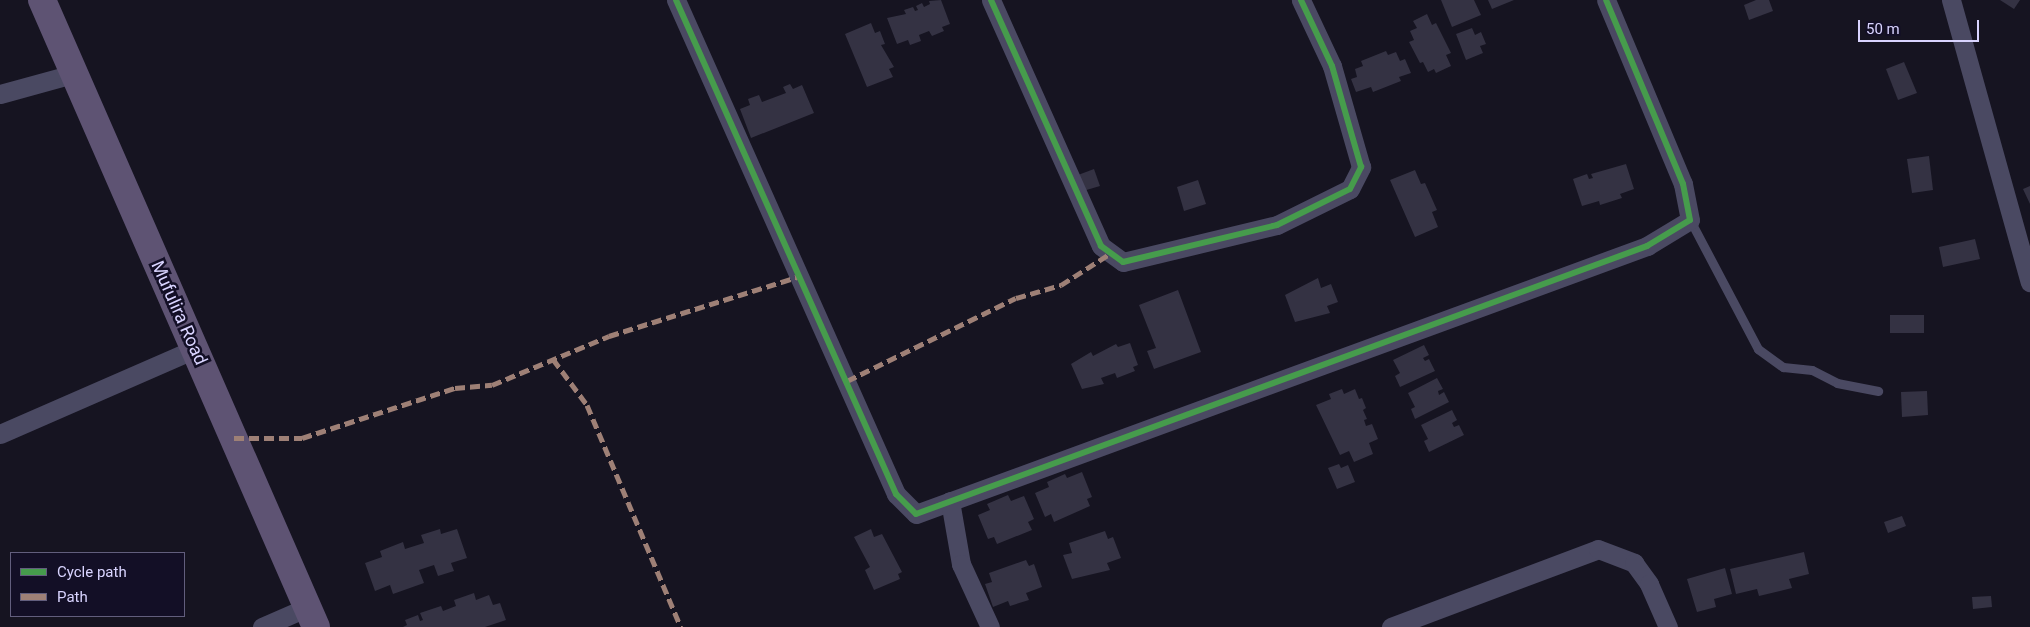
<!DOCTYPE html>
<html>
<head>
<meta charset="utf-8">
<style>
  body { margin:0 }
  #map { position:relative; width:2030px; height:627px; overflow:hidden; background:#161421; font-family:Roboto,sans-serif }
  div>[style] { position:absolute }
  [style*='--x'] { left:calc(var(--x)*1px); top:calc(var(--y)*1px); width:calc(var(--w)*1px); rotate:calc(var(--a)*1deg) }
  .building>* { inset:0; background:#343243 }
  .lane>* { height:9px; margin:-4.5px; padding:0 4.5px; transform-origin:4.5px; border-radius:4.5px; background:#4a4962 }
  .street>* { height:19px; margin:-9.5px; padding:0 9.5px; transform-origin:9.5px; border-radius:9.5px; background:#4a4962 }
  .primary>* { height:28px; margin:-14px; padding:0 14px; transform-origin:14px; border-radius:14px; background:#5e5373 }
  .quiet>* { height:5px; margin-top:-2.5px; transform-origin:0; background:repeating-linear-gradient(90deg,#9e8076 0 10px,transparent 0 15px) }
  .cycleway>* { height:6px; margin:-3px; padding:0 3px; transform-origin:3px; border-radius:3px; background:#469c4c }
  span { translate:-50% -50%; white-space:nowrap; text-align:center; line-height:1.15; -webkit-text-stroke:5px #130f26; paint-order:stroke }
  .street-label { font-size:18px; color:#d9d4ff }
  .legend { position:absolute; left:10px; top:552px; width:175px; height:65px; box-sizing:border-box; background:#130f26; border:1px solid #625e7d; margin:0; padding:6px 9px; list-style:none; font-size:15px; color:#d9d4ff }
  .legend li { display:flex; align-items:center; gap:10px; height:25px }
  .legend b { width:25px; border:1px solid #625e7d }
  .scale { position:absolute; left:1858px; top:20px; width:121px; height:22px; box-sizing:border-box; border:2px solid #d9d4ff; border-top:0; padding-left:6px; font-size:15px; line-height:18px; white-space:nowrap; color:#d9d4ff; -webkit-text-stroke:4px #130f26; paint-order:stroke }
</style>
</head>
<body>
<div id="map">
  <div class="building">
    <i style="clip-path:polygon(941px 0,950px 24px,942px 27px,944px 31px,932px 36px,929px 31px,919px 35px,921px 41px,910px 45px,908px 40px,897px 44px,887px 18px,906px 14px,904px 10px,913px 7px,915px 11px,918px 10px,916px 6px,922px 3px,924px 7px,930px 4px,929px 1px)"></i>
    <i style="clip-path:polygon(1441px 0,1474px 0,1481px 15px,1452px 27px)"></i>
    <i style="clip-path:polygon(1488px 0,1514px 0,1492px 9px)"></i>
    <i style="clip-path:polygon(1756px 0,1769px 0,1773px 11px,1749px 20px,1744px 5px)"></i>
    <i style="clip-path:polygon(2000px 0,2020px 0,2014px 9px)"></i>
    <i style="clip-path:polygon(1427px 14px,1432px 25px,1436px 23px,1451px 53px,1446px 55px,1451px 66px,1436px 73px,1434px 69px,1428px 72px,1423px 62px,1420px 63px,1409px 42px,1414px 40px,1410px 31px,1417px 28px,1413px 21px)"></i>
    <i style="clip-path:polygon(871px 23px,875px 33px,880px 31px,885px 44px,881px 45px,894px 67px,889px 69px,893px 77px,867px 87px,845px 34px)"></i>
    <i style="clip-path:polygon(1472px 28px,1475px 35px,1481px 32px,1486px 44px,1480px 46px,1483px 53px,1466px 60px,1456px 34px)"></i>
    <i style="clip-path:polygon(1386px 51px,1388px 55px,1396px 52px,1400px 61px,1405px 59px,1411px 73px,1399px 77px,1401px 81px,1373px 92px,1371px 87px,1356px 92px,1351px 79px,1357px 77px,1355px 69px,1363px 66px,1361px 61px)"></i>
    <i style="clip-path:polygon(1904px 62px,1917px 93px,1898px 100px,1886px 69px)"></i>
    <i style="clip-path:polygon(790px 84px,793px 89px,802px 85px,814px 113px,751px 138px,740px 109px,750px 105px,748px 99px,759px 95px,762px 102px,786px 93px,783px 87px)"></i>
    <i style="clip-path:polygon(1929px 156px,1933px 190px,1912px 193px,1907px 159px)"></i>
    <i style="clip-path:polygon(1626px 164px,1634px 189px,1620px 194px,1622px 198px,1600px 205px,1599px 201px,1582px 206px,1573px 179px,1587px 174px,1589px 179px,1593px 178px,1591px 174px)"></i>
    <i style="clip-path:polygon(1094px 169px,1100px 186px,1083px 191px,1078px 175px)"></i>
    <i style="clip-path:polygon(1415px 170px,1421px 184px,1425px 183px,1437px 210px,1432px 212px,1438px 227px,1415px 237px,1390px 180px)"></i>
    <i style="clip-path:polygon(1198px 180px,1206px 204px,1184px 211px,1177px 187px)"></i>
    <i style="clip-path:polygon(2030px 186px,2030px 204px,2023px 189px)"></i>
    <i style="clip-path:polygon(1975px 239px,1980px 259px,1943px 267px,1939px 247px)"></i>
    <i style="clip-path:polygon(1318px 278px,1321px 288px,1331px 284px,1338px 302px,1327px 306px,1330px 313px,1295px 322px,1285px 295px)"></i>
    <i style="clip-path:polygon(1178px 290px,1201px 352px,1154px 369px,1147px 351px,1156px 348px,1139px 305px)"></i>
    <i style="clip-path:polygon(1890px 315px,1924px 315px,1924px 333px,1890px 333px)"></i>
    <i style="clip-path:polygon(1130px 343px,1138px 365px,1133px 367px,1135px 371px,1117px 378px,1115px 373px,1101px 378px,1104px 384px,1082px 389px,1071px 364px,1091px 352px,1093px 356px,1116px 344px,1118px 347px)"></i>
    <i style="clip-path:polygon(1424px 345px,1429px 355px,1423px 358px,1425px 361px,1429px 359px,1435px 371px,1400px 387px,1395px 376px,1400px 373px,1393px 360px)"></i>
    <i style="clip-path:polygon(1437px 378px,1443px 389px,1438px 391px,1439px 395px,1444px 392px,1449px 402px,1415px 419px,1411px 409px,1415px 407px,1408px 393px)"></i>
    <i style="clip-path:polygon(1342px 389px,1344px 394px,1355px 389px,1359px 399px,1362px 398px,1366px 408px,1363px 410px,1367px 419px,1364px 420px,1366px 426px,1372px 424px,1378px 439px,1369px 443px,1373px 454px,1354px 462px,1349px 451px,1340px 455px,1316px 405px,1331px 399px,1329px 394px)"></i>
    <i style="clip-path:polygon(1927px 391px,1928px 415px,1902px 417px,1901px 392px)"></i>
    <i style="clip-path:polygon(1452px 410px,1457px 420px,1452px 423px,1454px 427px,1459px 425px,1464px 435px,1429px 452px,1424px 441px,1428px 439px,1421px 425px)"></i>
    <i style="clip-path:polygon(1339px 464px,1341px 468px,1348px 465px,1355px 482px,1337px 489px,1328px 468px)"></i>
    <i style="clip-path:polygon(1082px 472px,1092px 497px,1087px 499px,1090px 506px,1054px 522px,1051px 514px,1045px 517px,1035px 493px,1049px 487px,1047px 482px,1065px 474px,1067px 478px)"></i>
    <i style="clip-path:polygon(1008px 495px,1011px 501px,1024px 496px,1034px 519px,1028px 522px,1032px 530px,997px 544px,994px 537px,988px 539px,978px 515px,990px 510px,987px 504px)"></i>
    <i style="clip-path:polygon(1902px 516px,1906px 526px,1888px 533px,1884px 522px)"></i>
    <i style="clip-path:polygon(440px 529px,441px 534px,457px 529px,467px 558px,451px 563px,454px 571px,438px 576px,434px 565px,419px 570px,424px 583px,393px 594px,390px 585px,375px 591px,365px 563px,382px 557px,380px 551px,403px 542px,405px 549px,424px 543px,421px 535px)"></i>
    <i style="clip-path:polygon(871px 529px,874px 537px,882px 534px,902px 572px,898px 574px,900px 579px,874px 590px,865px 570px,870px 567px,854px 537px)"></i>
    <i style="clip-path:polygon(1105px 531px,1108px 539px,1113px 537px,1121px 558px,1107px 563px,1110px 570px,1072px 579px,1063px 555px,1072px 553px,1069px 543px)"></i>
    <i style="clip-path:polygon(1804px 552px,1809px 574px,1789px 579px,1792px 588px,1759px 596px,1757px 589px,1736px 594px,1730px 569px)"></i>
    <i style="clip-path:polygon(1026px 560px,1029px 566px,1034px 564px,1042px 587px,1026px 593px,1029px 600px,1010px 606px,1008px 601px,993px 607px,985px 584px,992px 582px,989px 573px)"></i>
    <i style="clip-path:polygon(1725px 568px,1732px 594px,1714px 599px,1716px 607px,1697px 612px,1687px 579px)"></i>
    <i style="clip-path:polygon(474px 593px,476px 600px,489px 595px,493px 605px,500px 603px,506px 620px,485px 627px,403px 627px,407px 625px,405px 620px,418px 615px,420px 621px,423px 620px,420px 613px,441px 606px,443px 611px,456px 606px,454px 600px)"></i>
    <i style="clip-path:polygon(1991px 596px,1992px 607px,1973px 609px,1972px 597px)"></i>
  </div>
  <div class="lane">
    <i style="--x:1690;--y:220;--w:146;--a:62.2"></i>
    <i style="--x:1758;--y:349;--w:31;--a:36"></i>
    <i style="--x:1783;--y:367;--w:29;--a:6"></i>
    <i style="--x:1812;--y:370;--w:28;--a:27"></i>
    <i style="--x:1837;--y:383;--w:42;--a:11"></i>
  </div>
  <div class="street">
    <i style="--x:676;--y:0;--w:541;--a:65.99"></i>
    <i style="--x:896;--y:494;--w:28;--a:45"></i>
    <i style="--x:916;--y:514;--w:779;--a:-20.13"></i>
    <i style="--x:1647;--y:246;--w:50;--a:-31.2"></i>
    <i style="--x:1690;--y:220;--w:37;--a:-101"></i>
    <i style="--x:1683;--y:184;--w:199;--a:-112.7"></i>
    <i style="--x:991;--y:0;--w:269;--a:65.9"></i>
    <i style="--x:1101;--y:246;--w:27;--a:36"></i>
    <i style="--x:1123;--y:262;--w:158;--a:-13.5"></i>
    <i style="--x:1277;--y:225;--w:81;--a:-26.3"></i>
    <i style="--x:1350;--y:189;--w:25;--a:-63"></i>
    <i style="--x:1361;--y:167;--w:105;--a:-106"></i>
    <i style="--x:1332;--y:66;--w:73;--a:-115.2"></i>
    <i style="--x:1951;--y:0;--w:293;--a:74.4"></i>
    <i style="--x:0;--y:94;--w:76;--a:-15.3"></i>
    <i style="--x:0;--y:434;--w:213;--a:-23.6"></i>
    <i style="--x:950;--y:501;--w:64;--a:80.1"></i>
    <i style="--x:961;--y:564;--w:69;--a:65.3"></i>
    <i style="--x:262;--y:627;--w:50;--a:-23.5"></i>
    <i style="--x:1391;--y:627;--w:221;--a:-20.6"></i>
    <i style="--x:1598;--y:549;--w:39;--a:21"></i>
    <i style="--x:1634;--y:563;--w:26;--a:54"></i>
    <i style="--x:1649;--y:584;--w:47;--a:66.2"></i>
  </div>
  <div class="primary">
    <i style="--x:42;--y:0;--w:684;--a:66.39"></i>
  </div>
  <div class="quiet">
    <i style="--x:553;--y:359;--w:57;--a:53.5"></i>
    <i style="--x:587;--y:405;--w:241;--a:67.1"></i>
    <i style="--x:847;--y:381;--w:188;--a:-26.2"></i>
    <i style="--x:1016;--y:298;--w:47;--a:-16.1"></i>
    <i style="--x:1061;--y:285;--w:59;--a:-32.6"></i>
    <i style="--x:234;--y:438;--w:68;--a:0"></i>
    <i style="--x:302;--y:438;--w:161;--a:-18.1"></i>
    <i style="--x:455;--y:388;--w:37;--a:-5"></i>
    <i style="--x:492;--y:385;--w:127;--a:-22.7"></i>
    <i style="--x:609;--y:336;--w:200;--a:-17.4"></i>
  </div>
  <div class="cycleway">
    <i style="--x:676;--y:0;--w:541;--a:65.99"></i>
    <i style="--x:896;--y:494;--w:28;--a:45"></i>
    <i style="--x:916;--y:514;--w:779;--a:-20.13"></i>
    <i style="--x:1647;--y:246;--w:50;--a:-31.2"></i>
    <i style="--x:1690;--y:220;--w:37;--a:-101"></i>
    <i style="--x:1683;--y:184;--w:199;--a:-112.7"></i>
    <i style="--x:991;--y:0;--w:269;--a:65.9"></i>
    <i style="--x:1101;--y:246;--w:27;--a:36"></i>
    <i style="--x:1123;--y:262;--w:158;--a:-13.5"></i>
    <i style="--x:1277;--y:225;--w:81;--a:-26.3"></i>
    <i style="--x:1350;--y:189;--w:25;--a:-63"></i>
    <i style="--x:1361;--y:167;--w:105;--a:-106"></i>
    <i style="--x:1332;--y:66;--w:73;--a:-115.2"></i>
  </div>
  <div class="street-label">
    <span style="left:179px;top:313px;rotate:66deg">Mufulira Road</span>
  </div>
  <ul class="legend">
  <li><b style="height:6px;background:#469c4c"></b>Cycle path</li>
  <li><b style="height:6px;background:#9e8076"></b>Path</li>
  </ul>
  <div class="scale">50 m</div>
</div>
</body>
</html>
